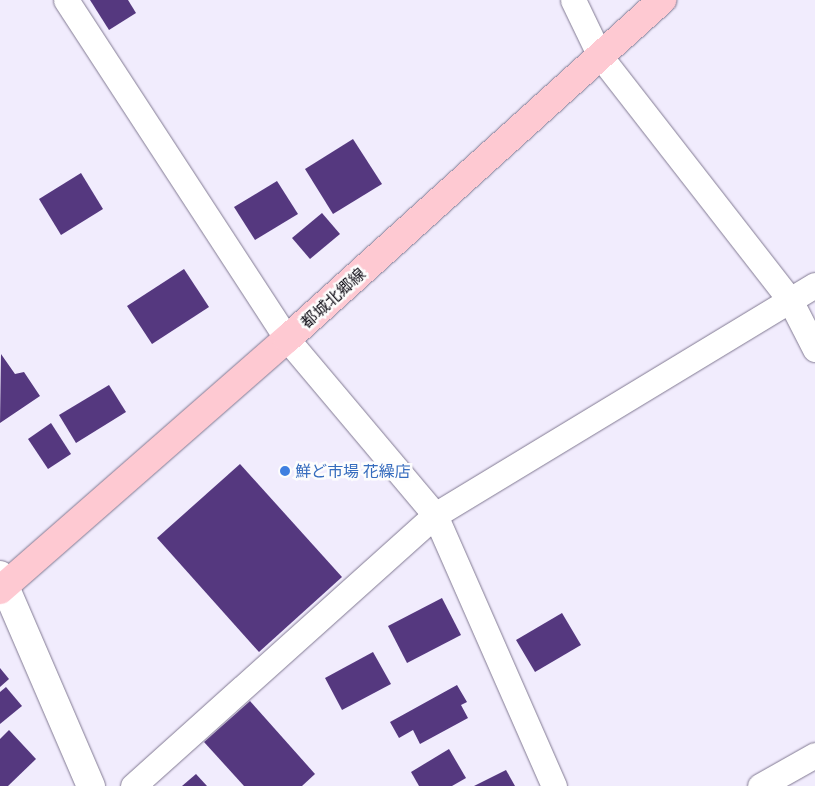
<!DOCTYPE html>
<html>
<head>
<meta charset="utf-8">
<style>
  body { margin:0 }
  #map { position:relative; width:815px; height:786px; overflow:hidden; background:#f1ecfd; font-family:Ubuntu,"Noto Sans JP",sans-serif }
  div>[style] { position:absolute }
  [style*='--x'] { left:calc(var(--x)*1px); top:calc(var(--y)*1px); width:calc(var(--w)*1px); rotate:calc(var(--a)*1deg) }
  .building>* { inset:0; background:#55387f }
  .roads { filter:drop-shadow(0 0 1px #817992) drop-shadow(0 0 1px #817992) }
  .street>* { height:25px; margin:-12.5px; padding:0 12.5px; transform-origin:12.5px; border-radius:12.5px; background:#fff }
  .secondary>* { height:28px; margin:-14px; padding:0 14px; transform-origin:14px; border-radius:14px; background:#fff }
  .primary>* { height:28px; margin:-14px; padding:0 14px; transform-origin:14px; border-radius:14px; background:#fec9d2 }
  .dots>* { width:14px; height:14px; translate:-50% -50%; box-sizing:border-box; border:2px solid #fdfdfd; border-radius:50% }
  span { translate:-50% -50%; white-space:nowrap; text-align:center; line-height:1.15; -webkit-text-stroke:5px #fdfdfd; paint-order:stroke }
  .street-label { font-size:16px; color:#100d16 }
  .shop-label { font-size:16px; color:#366cbe }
  .left { translate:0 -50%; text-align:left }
</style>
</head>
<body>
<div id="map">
  <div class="building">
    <i style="clip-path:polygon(90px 0,128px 0,136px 13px,109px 30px)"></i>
    <i style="clip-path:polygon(353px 139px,382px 184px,333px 214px,305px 169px)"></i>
    <i style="clip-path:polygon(81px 173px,103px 209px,61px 235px,39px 199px)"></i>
    <i style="clip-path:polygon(277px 181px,298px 214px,255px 240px,234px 207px)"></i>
    <i style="clip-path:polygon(322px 213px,340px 234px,310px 259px,292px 238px)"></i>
    <i style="clip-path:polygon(184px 269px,209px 307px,152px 344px,127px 306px)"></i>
    <i style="clip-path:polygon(1px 354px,15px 374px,24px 372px,40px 396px,0 423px)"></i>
    <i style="clip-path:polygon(109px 385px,126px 412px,76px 443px,59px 415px)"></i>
    <i style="clip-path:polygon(51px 423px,71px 454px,48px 469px,28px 439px)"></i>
    <i style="clip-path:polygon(240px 464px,342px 577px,259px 652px,157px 538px)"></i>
    <i style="clip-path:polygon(442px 598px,461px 635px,407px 663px,388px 626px)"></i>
    <i style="clip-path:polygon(562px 613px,581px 645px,535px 672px,516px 640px)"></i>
    <i style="clip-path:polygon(373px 652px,391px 684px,342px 710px,325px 678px)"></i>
    <i style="clip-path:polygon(0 668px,9px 679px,0 687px)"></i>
    <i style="clip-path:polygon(457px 685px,467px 702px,461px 705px,468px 718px,420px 744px,413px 730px,399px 738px,390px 722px)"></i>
    <i style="clip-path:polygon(6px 687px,22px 706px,0 724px,0 692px)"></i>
    <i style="clip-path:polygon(250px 701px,315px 774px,302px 786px,244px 786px,204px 742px)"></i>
    <i style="clip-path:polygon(9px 730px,36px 759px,8px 786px,0 786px,0 739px)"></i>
    <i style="clip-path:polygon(449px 749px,466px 778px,452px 786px,419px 786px,411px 772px)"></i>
    <i style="clip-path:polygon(506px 770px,515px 786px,474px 786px)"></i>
    <i style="clip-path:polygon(196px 774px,207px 786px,182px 786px)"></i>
  </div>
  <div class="roads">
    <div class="street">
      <i style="--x:66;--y:0;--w:405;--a:56.9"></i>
      <i style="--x:287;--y:339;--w:230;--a:49.9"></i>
      <i style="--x:435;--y:515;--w:296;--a:66.3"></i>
      <i style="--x:573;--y:0;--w:62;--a:64.3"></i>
      <i style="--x:600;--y:56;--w:309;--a:52.1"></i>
      <i style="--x:790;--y:300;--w:55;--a:63"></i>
      <i style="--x:133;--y:786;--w:406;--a:-41.9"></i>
      <i style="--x:435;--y:515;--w:444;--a:-31.2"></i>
      <i style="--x:760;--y:786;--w:63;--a:-29.4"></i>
    </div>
    <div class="secondary">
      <i style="--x:0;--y:575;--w:230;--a:66.7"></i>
    </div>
    <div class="primary">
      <i style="--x:0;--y:590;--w:381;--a:-41.2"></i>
      <i style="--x:287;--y:339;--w:506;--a:-42.11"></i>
    </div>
  </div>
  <div class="dots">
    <i style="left:285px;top:471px;background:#3f7fe0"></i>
  </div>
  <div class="street-label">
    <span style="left:333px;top:298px;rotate:-42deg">都城北郷線</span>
  </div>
  <div class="shop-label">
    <span class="left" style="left:295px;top:471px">鮮ど市場 花繰店</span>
  </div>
</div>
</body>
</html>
